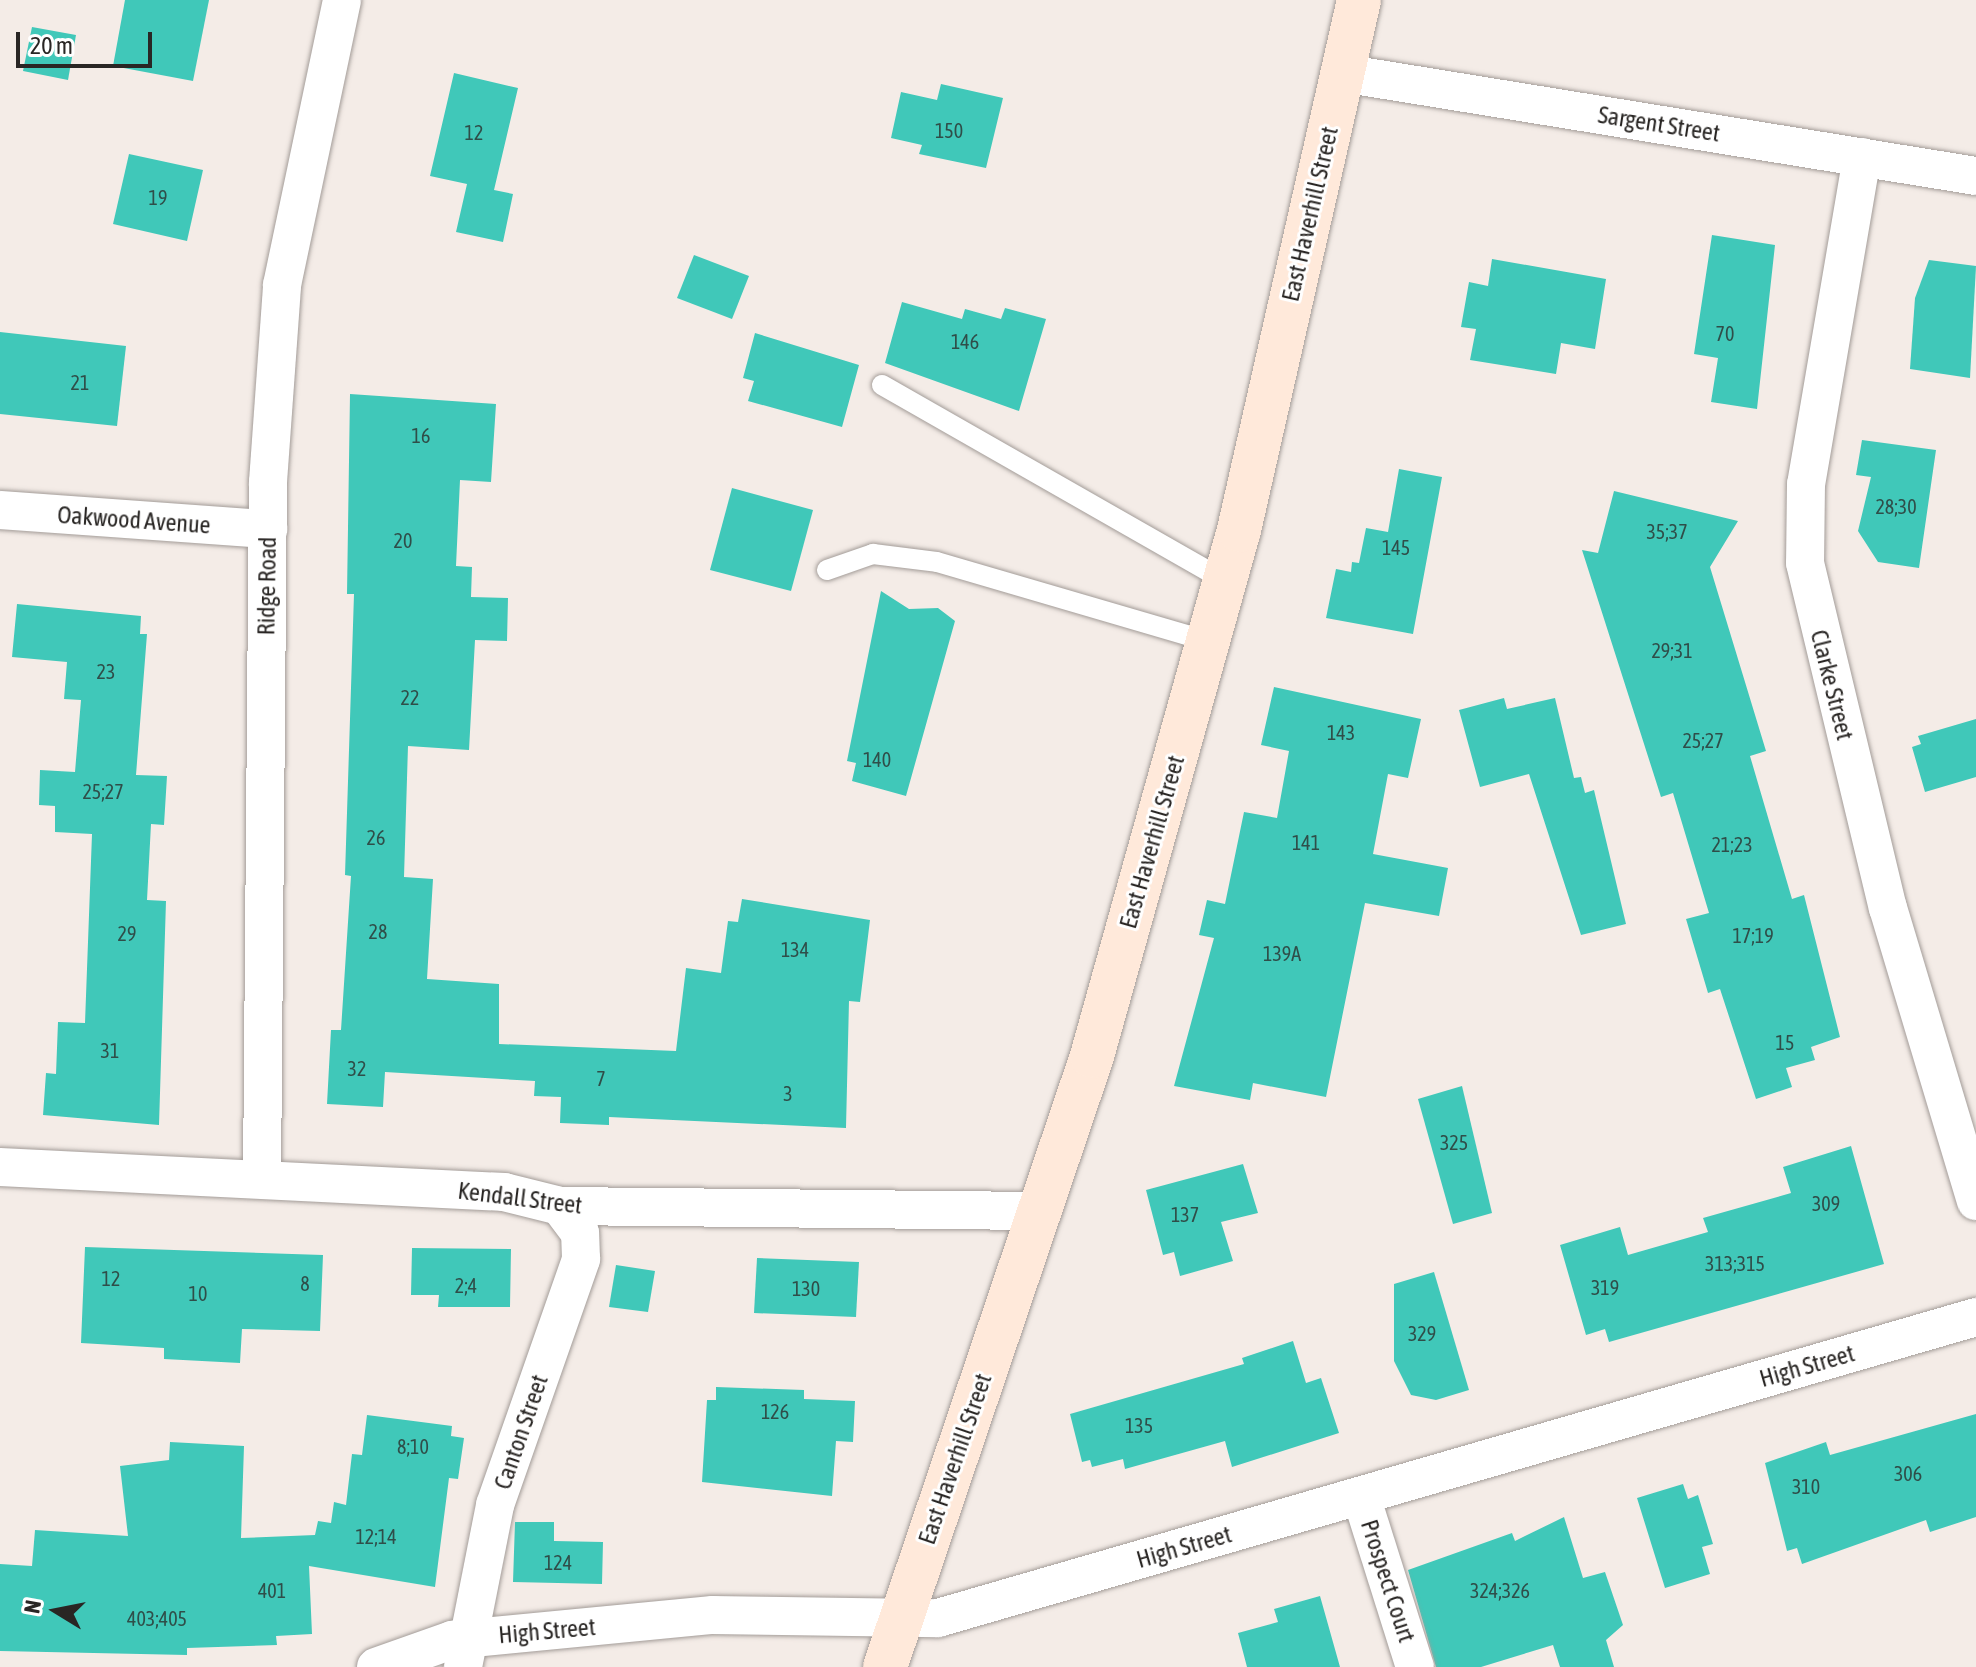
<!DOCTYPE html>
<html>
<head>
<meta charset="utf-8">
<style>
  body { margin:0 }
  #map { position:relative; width:1976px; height:1667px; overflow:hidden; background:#f4ece7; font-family:"Asap Condensed",sans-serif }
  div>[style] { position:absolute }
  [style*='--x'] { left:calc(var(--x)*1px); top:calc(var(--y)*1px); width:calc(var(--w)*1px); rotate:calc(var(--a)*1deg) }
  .building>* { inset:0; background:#40c8b9 }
  .roads { filter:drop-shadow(0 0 2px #a39c98) drop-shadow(0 0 2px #a39c98) }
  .service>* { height:20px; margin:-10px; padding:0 10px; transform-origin:10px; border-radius:10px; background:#fff }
  .minor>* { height:38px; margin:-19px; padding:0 19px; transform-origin:19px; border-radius:19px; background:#fff }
  .secondary>* { height:44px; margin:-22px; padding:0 22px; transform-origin:22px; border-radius:22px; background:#ffe9da }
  span { translate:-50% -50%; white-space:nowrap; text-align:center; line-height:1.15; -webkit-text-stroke:6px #fff; paint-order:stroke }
  .number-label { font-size:20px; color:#2f4e49 }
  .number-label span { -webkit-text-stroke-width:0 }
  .street-label { font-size:24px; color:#292624 }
  .north { position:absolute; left:16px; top:1571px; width:80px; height:80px; -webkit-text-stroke:6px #fff; paint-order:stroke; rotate:280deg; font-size:22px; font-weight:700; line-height:32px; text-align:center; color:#292624 }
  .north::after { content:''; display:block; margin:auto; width:28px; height:36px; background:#292624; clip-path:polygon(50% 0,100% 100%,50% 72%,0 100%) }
  .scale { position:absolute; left:16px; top:32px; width:136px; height:36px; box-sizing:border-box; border:4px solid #292624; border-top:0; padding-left:10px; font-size:24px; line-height:28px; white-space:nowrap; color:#292624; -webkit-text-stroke:6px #fff; paint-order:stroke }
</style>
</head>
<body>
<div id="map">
  <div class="building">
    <i style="clip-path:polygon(125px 0,209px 0,193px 81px,113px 66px)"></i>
    <i style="clip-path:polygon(32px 27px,76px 35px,68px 80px,23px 71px)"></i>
    <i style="clip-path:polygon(454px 73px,518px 88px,494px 190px,513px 194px,503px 242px,456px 232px,467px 184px,430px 176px)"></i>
    <i style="clip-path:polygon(941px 84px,1003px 98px,986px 168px,919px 154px,922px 145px,891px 138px,901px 92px,937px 100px)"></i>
    <i style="clip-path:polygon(129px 154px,203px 170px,187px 241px,113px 224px)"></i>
    <i style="clip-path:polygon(1712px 235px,1775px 245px,1757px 409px,1711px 402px,1718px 358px,1694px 354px)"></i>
    <i style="clip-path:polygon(694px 255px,749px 276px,732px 319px,677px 298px)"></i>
    <i style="clip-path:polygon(1492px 259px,1606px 279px,1595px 349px,1561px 343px,1556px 374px,1470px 360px,1476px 329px,1461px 327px,1469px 282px,1488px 286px)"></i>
    <i style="clip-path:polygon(1929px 260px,1976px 266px,1970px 378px,1910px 369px,1915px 298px)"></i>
    <i style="clip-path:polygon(902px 302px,962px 319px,965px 309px,1001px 319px,1005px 308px,1046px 319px,1019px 411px,885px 363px)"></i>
    <i style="clip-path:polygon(0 332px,126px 346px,117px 426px,0 414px)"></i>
    <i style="clip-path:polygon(755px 333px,859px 365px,842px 427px,748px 401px,754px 381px,743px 378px)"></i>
    <i style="clip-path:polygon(350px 394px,496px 404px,491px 482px,460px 480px,456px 566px,472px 567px,471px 597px,508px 598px,507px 641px,475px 640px,469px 750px,408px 746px,404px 877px,433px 879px,427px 979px,499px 984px,499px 1044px,676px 1051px,686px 968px,721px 973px,728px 921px,738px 922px,742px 899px,870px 920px,860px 1002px,849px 1001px,846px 1128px,609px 1117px,609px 1125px,560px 1123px,561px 1097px,534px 1096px,535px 1081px,385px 1072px,383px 1107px,327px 1104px,331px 1030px,341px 1030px,351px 876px,345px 875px,354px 594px,347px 594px)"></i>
    <i style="clip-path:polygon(1862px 440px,1936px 450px,1919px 568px,1878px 562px,1858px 531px,1871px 477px,1856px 475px)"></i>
    <i style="clip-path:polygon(1399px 469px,1442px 477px,1413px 634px,1326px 618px,1336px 569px,1351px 572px,1352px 562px,1359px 563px,1366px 528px,1388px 532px)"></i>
    <i style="clip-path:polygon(732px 488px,813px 510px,791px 591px,710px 570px)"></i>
    <i style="clip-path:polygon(1614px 491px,1738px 521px,1710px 567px,1766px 751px,1750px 756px,1792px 899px,1804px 895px,1840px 1037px,1811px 1047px,1815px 1060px,1786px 1068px,1792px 1087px,1756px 1099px,1720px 989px,1708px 993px,1686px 919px,1709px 913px,1673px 793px,1661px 797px,1582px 550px,1598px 553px)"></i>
    <i style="clip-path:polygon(881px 591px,909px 609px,938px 608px,955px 621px,906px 796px,852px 781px,856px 763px,847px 761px)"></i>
    <i style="clip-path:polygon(17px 604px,141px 616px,140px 634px,147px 634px,136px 775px,167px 776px,164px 825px,151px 824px,147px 900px,166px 901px,159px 1125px,43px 1115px,46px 1073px,56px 1074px,58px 1022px,85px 1023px,92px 834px,55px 832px,55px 806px,39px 805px,40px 770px,75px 772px,81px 700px,64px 699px,67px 662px,12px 657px)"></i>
    <i style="clip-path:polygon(1274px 687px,1421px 719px,1408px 778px,1388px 774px,1373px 854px,1448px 868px,1439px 916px,1365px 903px,1326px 1097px,1253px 1083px,1250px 1100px,1174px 1086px,1214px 938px,1199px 935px,1207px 900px,1225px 904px,1244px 812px,1277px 818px,1289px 751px,1261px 745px)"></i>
    <i style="clip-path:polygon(1504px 698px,1507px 709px,1555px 698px,1574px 778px,1581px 777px,1585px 793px,1594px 790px,1626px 924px,1581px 935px,1529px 774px,1480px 787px,1459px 710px)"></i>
    <i style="clip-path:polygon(1976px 719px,1976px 777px,1925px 792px,1912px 747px,1921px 744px,1918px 736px)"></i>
    <i style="clip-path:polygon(1462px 1086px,1492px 1213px,1453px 1224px,1418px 1099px)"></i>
    <i style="clip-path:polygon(1851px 1146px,1884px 1264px,1609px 1342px,1605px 1329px,1586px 1335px,1560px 1245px,1620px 1227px,1628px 1255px,1708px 1232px,1703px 1218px,1791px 1193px,1783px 1167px)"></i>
    <i style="clip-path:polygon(1243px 1164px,1258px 1213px,1221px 1222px,1233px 1261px,1180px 1276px,1174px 1252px,1163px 1255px,1146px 1190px)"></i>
    <i style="clip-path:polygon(85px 1247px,323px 1255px,320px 1331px,242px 1329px,240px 1363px,164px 1359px,164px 1348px,81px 1343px)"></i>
    <i style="clip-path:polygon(412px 1248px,511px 1249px,510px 1307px,438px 1307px,439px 1295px,411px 1295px)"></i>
    <i style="clip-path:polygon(757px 1258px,859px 1262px,856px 1317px,754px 1313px)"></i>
    <i style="clip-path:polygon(616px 1265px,655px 1271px,648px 1312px,609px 1307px)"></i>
    <i style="clip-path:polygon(1434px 1272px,1469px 1390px,1436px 1400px,1411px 1395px,1394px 1361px,1394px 1284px)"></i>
    <i style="clip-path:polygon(1293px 1341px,1306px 1383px,1321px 1378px,1339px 1433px,1232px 1467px,1225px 1441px,1125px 1469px,1123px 1459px,1092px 1467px,1090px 1460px,1082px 1462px,1070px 1414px,1244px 1364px,1242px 1358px)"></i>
    <i style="clip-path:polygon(716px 1387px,804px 1390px,804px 1399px,855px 1401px,853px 1442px,836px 1441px,832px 1496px,702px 1482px,707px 1400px,716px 1400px)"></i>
    <i style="clip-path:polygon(1976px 1414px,1976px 1517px,1930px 1532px,1926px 1520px,1802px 1564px,1797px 1548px,1787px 1551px,1765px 1463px,1826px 1442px,1830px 1455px)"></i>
    <i style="clip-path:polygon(367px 1415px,452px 1426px,451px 1436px,464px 1438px,458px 1479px,449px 1478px,435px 1587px,309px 1566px,312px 1634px,276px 1636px,277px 1645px,187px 1648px,187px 1655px,0 1651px,0 1564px,32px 1566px,35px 1530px,128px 1536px,120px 1466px,169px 1460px,170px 1442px,244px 1446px,241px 1538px,315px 1535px,318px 1521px,331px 1523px,334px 1502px,346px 1505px,352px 1454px,362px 1455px)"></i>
    <i style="clip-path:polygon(1683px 1484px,1688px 1499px,1698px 1495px,1713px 1544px,1702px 1547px,1710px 1574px,1665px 1588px,1637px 1498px)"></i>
    <i style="clip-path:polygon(1564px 1517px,1583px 1578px,1605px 1572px,1623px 1625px,1606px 1640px,1614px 1667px,1560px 1667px,1553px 1645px,1481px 1667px,1436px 1667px,1408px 1570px,1512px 1533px,1515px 1541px)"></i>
    <i style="clip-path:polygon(515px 1522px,554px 1522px,554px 1541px,603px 1542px,602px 1584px,513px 1582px)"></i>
    <i style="clip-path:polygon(1320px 1596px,1340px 1667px,1247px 1667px,1238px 1633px,1278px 1622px,1274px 1609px)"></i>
  </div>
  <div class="roads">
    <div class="service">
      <i style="--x:882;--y:385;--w:394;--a:29.7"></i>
      <i style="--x:827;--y:570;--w:49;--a:-19.2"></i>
      <i style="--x:873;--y:554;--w:64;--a:7.1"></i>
      <i style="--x:937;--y:562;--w:281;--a:16.3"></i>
    </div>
    <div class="minor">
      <i style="--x:1342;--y:73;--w:642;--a:9.23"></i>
      <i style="--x:1862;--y:157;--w:332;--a:99.7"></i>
      <i style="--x:1806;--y:484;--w:79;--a:90.7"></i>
      <i style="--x:1805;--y:563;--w:355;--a:76.5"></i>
      <i style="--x:1888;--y:908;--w:306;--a:73.3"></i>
      <i style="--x:0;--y:510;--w:269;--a:4.1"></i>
      <i style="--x:0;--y:1167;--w:505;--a:2.84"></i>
      <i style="--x:504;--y:1192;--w:58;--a:14"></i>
      <i style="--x:560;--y:1206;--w:481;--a:0.6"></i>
      <i style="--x:262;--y:1179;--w:697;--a:-89.51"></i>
      <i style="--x:268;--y:482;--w:197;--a:-85.9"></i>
      <i style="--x:282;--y:285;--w:291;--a:-78.1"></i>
      <i style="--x:1361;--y:1496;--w:179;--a:72.5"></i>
      <i style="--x:376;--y:1667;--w:81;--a:-19.6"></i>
      <i style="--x:452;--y:1640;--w:262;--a:-5.5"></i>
      <i style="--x:713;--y:1615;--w:225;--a:0.8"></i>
      <i style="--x:938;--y:1618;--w:1081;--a:-16.17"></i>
      <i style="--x:463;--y:1667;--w:165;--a:-78.8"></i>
      <i style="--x:495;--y:1505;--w:261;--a:-70.7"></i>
      <i style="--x:581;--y:1259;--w:26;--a:-92"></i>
      <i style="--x:580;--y:1233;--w:34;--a:-127"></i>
    </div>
    <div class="secondary">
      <i style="--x:885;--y:1667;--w:645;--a:-71.28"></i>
      <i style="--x:1092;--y:1056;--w:546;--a:-74.39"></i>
      <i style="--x:1239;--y:530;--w:543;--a:-77.24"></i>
    </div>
  </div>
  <div class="number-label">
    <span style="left:949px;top:130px">150</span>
    <span style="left:474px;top:132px">12</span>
    <span style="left:158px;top:197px">19</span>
    <span style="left:1725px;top:333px">70</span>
    <span style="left:965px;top:341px">146</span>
    <span style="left:80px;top:382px">21</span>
    <span style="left:421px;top:435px">16</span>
    <span style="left:1896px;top:506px">28;30</span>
    <span style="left:1667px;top:531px">35;37</span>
    <span style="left:403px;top:540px">20</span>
    <span style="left:1396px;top:547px">145</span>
    <span style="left:1672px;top:650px">29;31</span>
    <span style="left:106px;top:671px">23</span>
    <span style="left:410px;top:697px">22</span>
    <span style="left:1341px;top:732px">143</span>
    <span style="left:1703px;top:740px">25;27</span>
    <span style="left:877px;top:759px">140</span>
    <span style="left:103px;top:791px">25;27</span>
    <span style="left:376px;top:837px">26</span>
    <span style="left:1306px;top:842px">141</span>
    <span style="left:1732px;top:844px">21;23</span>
    <span style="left:378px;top:931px">28</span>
    <span style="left:127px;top:933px">29</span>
    <span style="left:1753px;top:935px">17;19</span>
    <span style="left:795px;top:949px">134</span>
    <span style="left:1282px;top:953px">139A</span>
    <span style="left:1785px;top:1042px">15</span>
    <span style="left:110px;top:1050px">31</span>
    <span style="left:357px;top:1068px">32</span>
    <span style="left:601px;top:1078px">7</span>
    <span style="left:788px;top:1093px">3</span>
    <span style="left:1454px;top:1142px">325</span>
    <span style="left:1826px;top:1203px">309</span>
    <span style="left:1185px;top:1214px">137</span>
    <span style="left:1735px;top:1263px">313;315</span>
    <span style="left:111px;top:1278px">12</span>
    <span style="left:305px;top:1283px">8</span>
    <span style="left:466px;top:1285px">2;4</span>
    <span style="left:1605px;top:1287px">319</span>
    <span style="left:806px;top:1288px">130</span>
    <span style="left:198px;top:1293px">10</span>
    <span style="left:1422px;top:1333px">329</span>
    <span style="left:775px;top:1411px">126</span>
    <span style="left:1139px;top:1425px">135</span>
    <span style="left:413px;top:1446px">8;10</span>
    <span style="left:1908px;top:1473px">306</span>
    <span style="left:1806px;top:1486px">310</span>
    <span style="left:376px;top:1536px">12;14</span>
    <span style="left:558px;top:1562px">124</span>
    <span style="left:272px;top:1590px">401</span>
    <span style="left:1500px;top:1590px">324;326</span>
    <span style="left:157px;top:1618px">403;405</span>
  </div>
  <div class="street-label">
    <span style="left:1659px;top:124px;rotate:9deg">Sargent Street</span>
    <span style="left:1310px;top:214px;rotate:-77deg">East Haverhill Street</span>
    <span style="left:134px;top:520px;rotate:4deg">Oakwood Avenue</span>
    <span style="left:267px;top:586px;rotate:-89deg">Ridge Road</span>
    <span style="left:1832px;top:685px;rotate:76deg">Clarke Street</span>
    <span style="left:1152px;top:842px;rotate:-74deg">East Haverhill Street</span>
    <span style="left:520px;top:1198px;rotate:7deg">Kendall Street</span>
    <span style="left:1807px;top:1366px;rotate:-16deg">High Street</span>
    <span style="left:521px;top:1432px;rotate:-71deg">Canton Street</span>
    <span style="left:955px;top:1459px;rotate:-71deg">East Haverhill Street</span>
    <span style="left:1184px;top:1547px;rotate:-16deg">High Street</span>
    <span style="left:1388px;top:1581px;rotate:72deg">Prospect Court</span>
    <span style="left:547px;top:1631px;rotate:-5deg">High Street</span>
  </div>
  <div class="north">N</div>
  <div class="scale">20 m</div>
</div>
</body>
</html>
